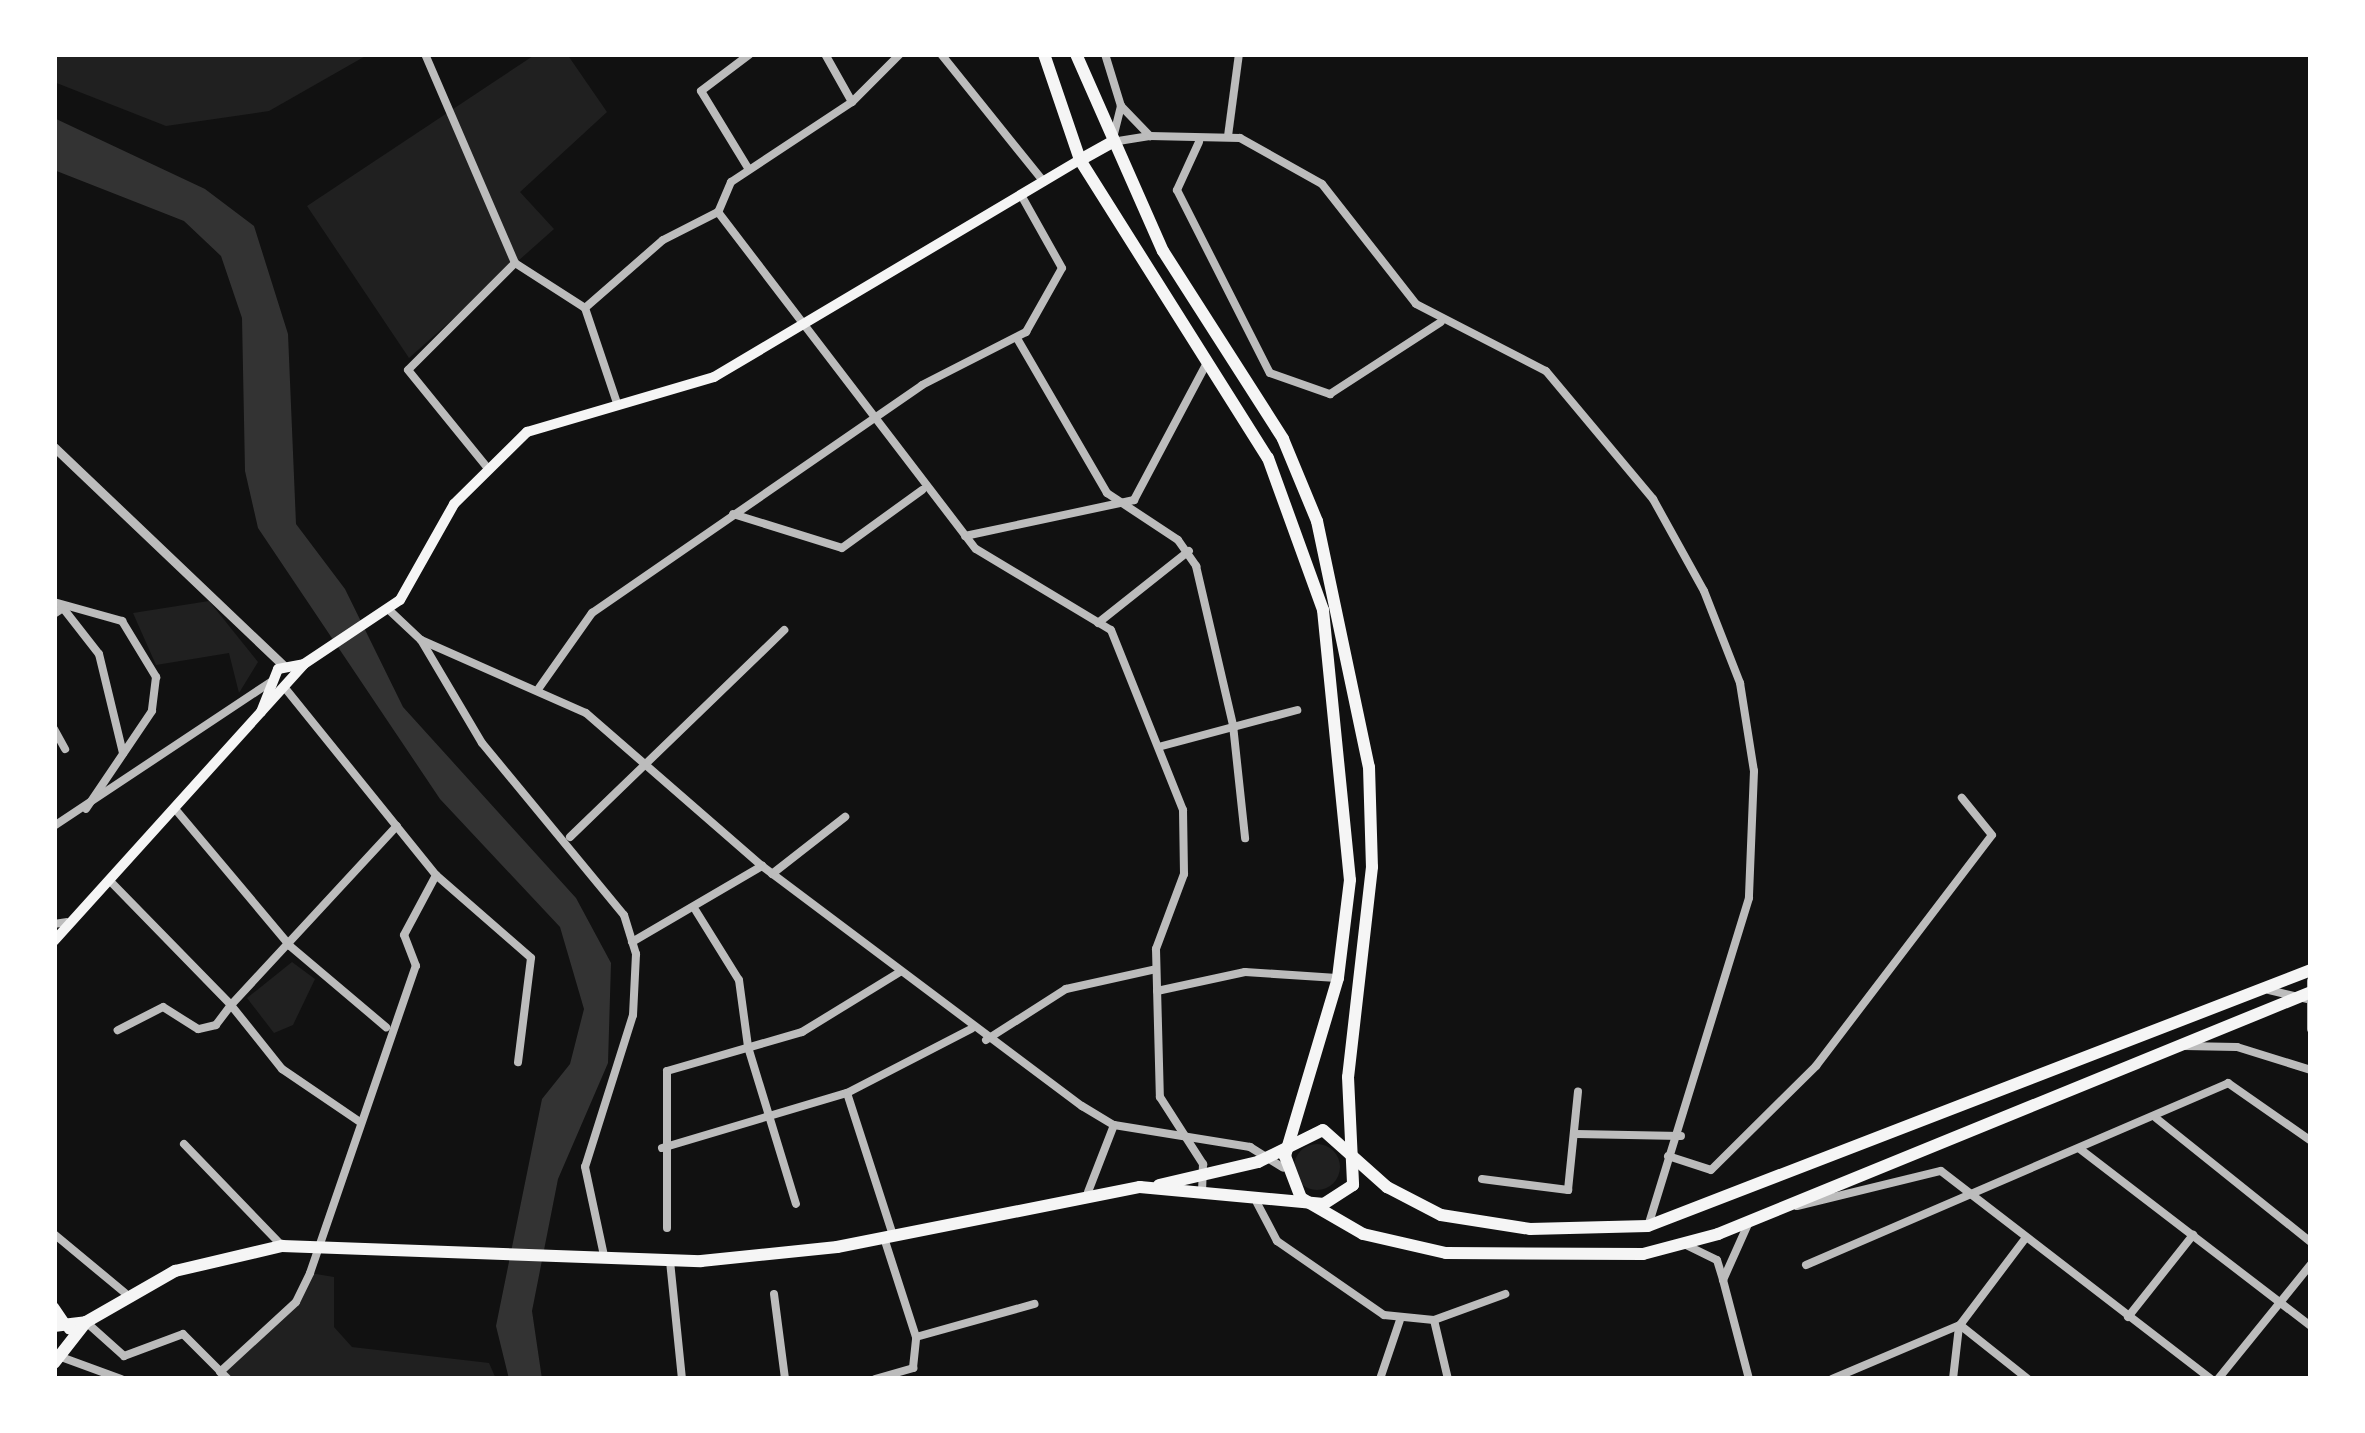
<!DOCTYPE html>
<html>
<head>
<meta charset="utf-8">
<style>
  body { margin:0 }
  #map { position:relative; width:2365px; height:1433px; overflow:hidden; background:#111; font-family:"Zilla Slab",serif }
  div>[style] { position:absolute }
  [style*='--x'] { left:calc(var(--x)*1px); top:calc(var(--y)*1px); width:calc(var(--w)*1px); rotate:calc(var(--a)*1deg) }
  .green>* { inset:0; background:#202020 }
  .round { border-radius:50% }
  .water>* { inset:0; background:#333 }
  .minor>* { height:8px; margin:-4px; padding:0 4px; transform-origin:4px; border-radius:4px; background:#bcbcbc }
  .tertiary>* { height:9px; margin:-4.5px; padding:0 4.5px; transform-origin:4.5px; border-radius:4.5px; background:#bcbcbc }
  .secondary>* { height:10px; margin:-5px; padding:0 5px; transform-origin:5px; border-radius:5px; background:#f5f5f5 }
  .primary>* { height:12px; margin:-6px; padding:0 6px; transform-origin:6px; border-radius:6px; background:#f5f5f5 }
  .trunk>* { height:12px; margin:-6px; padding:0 6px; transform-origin:6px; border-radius:6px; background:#f5f5f5 }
  span { translate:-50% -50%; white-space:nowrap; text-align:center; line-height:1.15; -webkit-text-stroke:9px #fff; paint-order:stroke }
  .frame { position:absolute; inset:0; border:57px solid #fff; pointer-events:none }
</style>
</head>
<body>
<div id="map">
  <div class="green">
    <i style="clip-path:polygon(54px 54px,369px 54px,269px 111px,166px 126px,54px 82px)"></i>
    <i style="clip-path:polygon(536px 54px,567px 54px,607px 112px,520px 192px,554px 229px,409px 358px,307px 206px)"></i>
    <i style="clip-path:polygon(209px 601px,258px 662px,239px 693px,229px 653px,156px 665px,133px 613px)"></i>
    <i style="clip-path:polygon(292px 962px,315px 979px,293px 1025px,274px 1033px,247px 998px)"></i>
    <i class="round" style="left:1294px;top:1144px;width:46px;height:46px"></i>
    <i style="clip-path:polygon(310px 1273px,334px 1277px,334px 1327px,352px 1347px,489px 1363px,496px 1379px,228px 1379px,220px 1372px,296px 1302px)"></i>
  </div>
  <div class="water">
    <i style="clip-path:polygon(54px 118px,205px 189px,254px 226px,288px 334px,296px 524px,345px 589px,403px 707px,576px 898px,611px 963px,608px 1063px,558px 1179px,532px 1311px,542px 1379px,509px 1379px,496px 1326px,542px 1099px,570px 1064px,584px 1009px,560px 927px,440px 799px,258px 528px,245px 471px,242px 318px,221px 256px,184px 221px,54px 170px)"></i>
  </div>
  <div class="minor">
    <i style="--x:425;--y:54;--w:228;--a:66.7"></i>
    <i style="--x:515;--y:263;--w:151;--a:135"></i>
    <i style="--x:408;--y:370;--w:124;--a:50.9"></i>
    <i style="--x:825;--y:54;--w:55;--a:60.6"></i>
    <i style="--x:900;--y:54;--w:68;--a:135"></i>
    <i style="--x:852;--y:102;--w:145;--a:146.5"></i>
    <i style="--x:731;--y:182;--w:33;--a:113"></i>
    <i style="--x:718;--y:212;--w:424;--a:52.6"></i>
    <i style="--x:976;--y:549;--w:157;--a:31"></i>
    <i style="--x:1111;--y:630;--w:194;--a:68.2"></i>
    <i style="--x:1183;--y:810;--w:64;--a:89.1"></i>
    <i style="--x:1184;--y:874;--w:80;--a:110.5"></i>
    <i style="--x:1156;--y:949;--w:148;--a:88.5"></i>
    <i style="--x:1160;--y:1097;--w:80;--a:57.3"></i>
    <i style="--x:1203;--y:1164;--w:26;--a:92"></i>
    <i style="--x:941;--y:54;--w:164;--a:51.2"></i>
    <i style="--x:1105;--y:54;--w:54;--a:72.9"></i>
    <i style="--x:1121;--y:106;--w:37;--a:104"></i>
    <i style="--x:1112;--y:142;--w:38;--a:-9"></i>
    <i style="--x:1121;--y:106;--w:42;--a:46"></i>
    <i style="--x:1150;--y:136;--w:90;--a:1.3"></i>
    <i style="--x:1240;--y:138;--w:94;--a:29.3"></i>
    <i style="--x:1322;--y:184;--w:152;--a:51.9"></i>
    <i style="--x:1416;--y:304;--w:146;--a:27.3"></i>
    <i style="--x:1546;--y:371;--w:167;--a:50.1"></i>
    <i style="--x:1653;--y:499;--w:105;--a:61"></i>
    <i style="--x:1704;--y:591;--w:99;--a:68.6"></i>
    <i style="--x:1740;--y:683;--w:89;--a:81"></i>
    <i style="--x:1754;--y:771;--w:127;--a:92.3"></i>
    <i style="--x:1749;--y:898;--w:341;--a:107.1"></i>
    <i style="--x:1228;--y:136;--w:83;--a:-82.4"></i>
    <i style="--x:1199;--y:142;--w:53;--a:114.6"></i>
    <i style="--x:1177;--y:190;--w:205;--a:63.1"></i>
    <i style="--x:1270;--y:373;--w:64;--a:19.3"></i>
    <i style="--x:1330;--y:394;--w:132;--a:-33"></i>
    <i style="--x:748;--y:168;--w:90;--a:-121.4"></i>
    <i style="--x:701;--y:91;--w:61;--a:-37.1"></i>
    <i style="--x:515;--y:263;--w:83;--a:32.7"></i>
    <i style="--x:585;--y:308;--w:100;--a:71.4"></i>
    <i style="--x:585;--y:308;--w:103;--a:-41.1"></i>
    <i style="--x:663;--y:240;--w:62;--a:-27"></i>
    <i style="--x:1018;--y:340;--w:177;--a:59.8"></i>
    <i style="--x:1107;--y:493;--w:85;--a:33.5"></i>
    <i style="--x:1178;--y:540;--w:32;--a:55"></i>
    <i style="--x:1196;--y:566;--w:163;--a:76.9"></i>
    <i style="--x:1233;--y:725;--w:114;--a:83.9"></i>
    <i style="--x:733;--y:514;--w:114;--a:17.3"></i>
    <i style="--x:842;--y:548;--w:99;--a:-35.9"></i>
    <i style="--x:965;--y:536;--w:173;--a:-12"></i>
    <i style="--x:1134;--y:500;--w:157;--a:-62"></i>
    <i style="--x:54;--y:602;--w:71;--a:15.6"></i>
    <i style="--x:122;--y:621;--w:66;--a:58.7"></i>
    <i style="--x:156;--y:677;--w:34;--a:97"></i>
    <i style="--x:152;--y:711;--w:118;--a:124"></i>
    <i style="--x:388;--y:609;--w:45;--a:43.2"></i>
    <i style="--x:421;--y:640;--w:180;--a:23.9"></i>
    <i style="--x:586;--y:713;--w:233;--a:41"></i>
    <i style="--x:762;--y:866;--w:400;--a:36.9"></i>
    <i style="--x:1082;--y:1106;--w:37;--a:31"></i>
    <i style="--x:1114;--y:1125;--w:138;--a:9.2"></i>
    <i style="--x:1250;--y:1147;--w:39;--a:32"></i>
    <i style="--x:54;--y:614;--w:11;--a:-34"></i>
    <i style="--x:63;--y:608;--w:58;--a:52"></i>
    <i style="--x:99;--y:654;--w:102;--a:76.4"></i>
    <i style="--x:1098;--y:623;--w:116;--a:-38.4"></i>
    <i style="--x:421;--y:640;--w:120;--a:59.4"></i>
    <i style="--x:482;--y:743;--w:223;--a:50.5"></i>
    <i style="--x:624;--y:915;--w:41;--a:72.9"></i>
    <i style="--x:636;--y:954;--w:61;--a:92.8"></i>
    <i style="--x:633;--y:1015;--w:159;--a:107.5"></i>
    <i style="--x:585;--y:1167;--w:91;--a:77.9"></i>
    <i style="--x:285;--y:688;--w:240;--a:51.1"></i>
    <i style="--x:436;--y:875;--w:126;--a:41.1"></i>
    <i style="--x:531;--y:958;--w:105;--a:97.1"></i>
    <i style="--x:539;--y:688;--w:92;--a:-54.8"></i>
    <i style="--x:592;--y:613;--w:401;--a:-34.6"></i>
    <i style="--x:922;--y:385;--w:117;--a:-27"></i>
    <i style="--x:1026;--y:332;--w:73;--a:-60.6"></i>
    <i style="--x:1062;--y:268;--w:84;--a:-119.3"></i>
    <i style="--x:54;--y:729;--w:23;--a:61"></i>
    <i style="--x:1162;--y:746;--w:140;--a:-14.9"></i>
    <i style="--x:176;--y:810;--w:177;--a:50"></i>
    <i style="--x:290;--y:946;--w:126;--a:40.2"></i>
    <i style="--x:54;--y:826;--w:262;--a:-33.6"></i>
    <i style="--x:570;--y:837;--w:298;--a:-44"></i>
    <i style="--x:772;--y:874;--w:93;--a:-38"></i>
    <i style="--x:112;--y:883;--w:170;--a:45.7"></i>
    <i style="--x:231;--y:1005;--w:25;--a:127"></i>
    <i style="--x:216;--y:1025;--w:18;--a:167"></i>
    <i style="--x:198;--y:1029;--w:41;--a:-147.8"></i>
    <i style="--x:163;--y:1007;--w:51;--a:152.9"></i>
    <i style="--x:696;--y:911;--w:81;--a:58.1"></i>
    <i style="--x:739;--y:980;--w:68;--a:82.3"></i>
    <i style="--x:748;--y:1047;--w:164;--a:73"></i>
    <i style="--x:54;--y:924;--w:12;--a:-9"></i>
    <i style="--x:632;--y:942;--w:151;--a:-30.3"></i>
    <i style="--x:2311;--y:981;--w:48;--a:90"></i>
    <i style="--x:2269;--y:990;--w:43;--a:13.4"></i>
    <i style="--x:1157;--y:991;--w:90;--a:-12.2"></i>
    <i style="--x:1245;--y:972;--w:92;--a:3.7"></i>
    <i style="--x:986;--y:1040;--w:95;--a:-32.5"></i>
    <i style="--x:1066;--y:989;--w:92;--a:-12.5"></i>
    <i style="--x:2184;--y:1046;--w:53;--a:1.1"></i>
    <i style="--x:2237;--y:1047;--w:77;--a:17.3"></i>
    <i style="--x:847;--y:1093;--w:149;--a:72.1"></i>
    <i style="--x:2156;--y:1118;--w:198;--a:38.7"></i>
    <i style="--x:360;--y:1122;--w:94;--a:-145.8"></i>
    <i style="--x:282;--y:1069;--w:82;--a:-128.6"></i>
    <i style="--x:231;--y:1005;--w:244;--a:-47.2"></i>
    <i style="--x:1576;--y:1134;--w:105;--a:1.1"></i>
    <i style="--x:184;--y:1144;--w:141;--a:46.1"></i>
    <i style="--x:662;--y:1148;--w:193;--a:-16.6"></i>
    <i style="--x:847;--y:1093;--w:140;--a:-27.3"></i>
    <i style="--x:2080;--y:1149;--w:291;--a:37.5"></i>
    <i style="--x:1668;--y:1156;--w:45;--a:18"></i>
    <i style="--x:1711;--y:1170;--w:148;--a:-44.7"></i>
    <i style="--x:1816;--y:1066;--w:290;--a:-52.7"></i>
    <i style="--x:1992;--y:835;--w:48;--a:-129"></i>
    <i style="--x:1482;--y:1179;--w:87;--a:7.3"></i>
    <i style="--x:1568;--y:1190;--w:99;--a:-84.2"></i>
    <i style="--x:1088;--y:1192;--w:72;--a:-68.8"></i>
    <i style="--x:1257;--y:1203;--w:43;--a:62.2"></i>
    <i style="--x:1277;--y:1241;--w:130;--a:34.7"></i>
    <i style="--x:1384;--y:1315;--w:50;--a:5.7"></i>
    <i style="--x:1434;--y:1320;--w:76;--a:-20.1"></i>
    <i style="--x:1797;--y:1206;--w:148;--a:-13.7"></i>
    <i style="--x:1941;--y:1171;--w:341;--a:37.6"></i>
    <i style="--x:667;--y:1228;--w:157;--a:-90"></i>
    <i style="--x:667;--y:1071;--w:141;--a:-16.1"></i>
    <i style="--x:802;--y:1032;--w:115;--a:-31.5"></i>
    <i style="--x:54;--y:1234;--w:92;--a:39.7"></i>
    <i style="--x:1686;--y:1245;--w:34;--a:26"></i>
    <i style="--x:1717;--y:1260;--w:21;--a:73"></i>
    <i style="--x:670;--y:1261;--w:119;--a:84.2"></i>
    <i style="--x:1806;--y:1265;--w:460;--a:-23.3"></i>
    <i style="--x:2228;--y:1083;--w:101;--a:34.9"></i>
    <i style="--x:774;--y:1294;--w:86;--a:82.6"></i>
    <i style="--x:2128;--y:1317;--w:105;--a:-51.6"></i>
    <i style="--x:1434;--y:1320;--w:61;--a:76.7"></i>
    <i style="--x:86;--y:1322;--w:51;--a:41.8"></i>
    <i style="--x:124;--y:1356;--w:63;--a:-20.4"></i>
    <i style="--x:183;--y:1334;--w:64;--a:45"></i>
    <i style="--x:1960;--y:1325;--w:87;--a:38.5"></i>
    <i style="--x:916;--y:1337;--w:123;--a:-15.6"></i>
    <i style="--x:61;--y:1357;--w:64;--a:20.1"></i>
    <i style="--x:220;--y:1372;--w:103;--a:-42.6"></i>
    <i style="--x:296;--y:1302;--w:32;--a:-64"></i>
    <i style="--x:310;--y:1273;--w:325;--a:-71"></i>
    <i style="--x:416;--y:966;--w:33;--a:-111"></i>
    <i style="--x:404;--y:935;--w:68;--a:-61.9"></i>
    <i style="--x:875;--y:1379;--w:40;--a:-16"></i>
    <i style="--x:913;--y:1368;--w:31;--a:-84"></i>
    <i style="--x:916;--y:1337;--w:104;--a:-107.9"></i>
    <i style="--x:1380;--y:1379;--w:62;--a:-71.3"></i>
    <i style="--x:1749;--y:1379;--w:102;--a:-104.7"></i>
    <i style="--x:1723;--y:1280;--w:64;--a:-65.9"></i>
    <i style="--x:1832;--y:1379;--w:139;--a:-22.9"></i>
    <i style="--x:1960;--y:1325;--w:106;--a:-53"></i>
    <i style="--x:1953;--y:1379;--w:53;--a:-83.5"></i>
    <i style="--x:2218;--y:1379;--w:148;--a:-51"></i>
  </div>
  <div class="tertiary">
    <i style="--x:54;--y:447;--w:318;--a:43.6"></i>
  </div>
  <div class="secondary">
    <i style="--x:261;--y:712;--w:46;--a:-68.4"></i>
    <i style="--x:278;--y:669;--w:26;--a:-11"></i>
    <i style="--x:304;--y:664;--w:115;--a:-33.7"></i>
    <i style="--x:400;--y:600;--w:110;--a:-60.6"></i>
    <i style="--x:454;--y:504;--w:103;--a:-44.6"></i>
    <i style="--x:527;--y:432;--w:195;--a:-16.4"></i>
    <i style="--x:714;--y:377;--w:425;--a:-30.7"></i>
    <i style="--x:54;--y:941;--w:373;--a:-47.9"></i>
    <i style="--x:54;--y:1307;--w:27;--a:56"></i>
  </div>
  <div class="primary">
    <i style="--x:54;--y:1326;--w:32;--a:-7"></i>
    <i style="--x:86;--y:1322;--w:103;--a:-29.8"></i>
    <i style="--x:175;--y:1271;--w:110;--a:-13.2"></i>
    <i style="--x:282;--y:1246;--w:419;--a:2.1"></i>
    <i style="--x:701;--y:1261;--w:137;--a:-5.9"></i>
    <i style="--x:837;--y:1247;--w:309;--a:-11.2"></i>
    <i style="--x:54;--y:1363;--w:52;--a:-52"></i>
  </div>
  <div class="trunk">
    <i style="--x:1044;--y:54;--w:112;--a:71.2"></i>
    <i style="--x:1080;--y:160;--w:352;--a:57.8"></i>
    <i style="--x:1268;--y:458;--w:162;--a:70.1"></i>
    <i style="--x:1323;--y:610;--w:271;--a:84.3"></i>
    <i style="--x:1350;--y:880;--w:99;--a:97"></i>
    <i style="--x:1338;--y:978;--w:186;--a:106.6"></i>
    <i style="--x:1285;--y:1156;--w:45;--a:69.1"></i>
    <i style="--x:1301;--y:1198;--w:72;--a:30.1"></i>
    <i style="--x:1363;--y:1234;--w:85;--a:12.9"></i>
    <i style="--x:1446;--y:1253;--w:197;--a:0.3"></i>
    <i style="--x:1643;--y:1254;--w:78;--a:-14.9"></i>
    <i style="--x:1718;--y:1234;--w:640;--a:-22.2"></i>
    <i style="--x:1076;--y:54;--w:215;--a:66.2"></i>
    <i style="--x:1163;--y:251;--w:223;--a:57.4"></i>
    <i style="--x:1283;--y:439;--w:89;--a:67.5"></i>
    <i style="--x:1317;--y:521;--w:251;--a:78.1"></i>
    <i style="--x:1369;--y:767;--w:100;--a:88.3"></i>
    <i style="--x:1372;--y:867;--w:211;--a:96.5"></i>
    <i style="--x:1348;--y:1077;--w:108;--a:87.3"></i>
    <i style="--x:1353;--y:1185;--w:35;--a:147"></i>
    <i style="--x:1324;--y:1204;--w:185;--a:-174.7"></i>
    <i style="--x:1080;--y:160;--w:37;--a:-29"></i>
    <i style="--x:1159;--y:1185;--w:102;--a:-13.1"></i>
    <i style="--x:1258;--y:1162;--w:72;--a:-26.2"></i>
    <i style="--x:1323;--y:1130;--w:86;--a:41.7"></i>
    <i style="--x:1387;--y:1187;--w:61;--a:27.4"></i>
    <i style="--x:1441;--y:1215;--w:90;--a:8.9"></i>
    <i style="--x:1530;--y:1229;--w:118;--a:-1.5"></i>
    <i style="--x:1648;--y:1226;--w:711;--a:-21.11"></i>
  </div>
  <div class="frame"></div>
</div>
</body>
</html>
